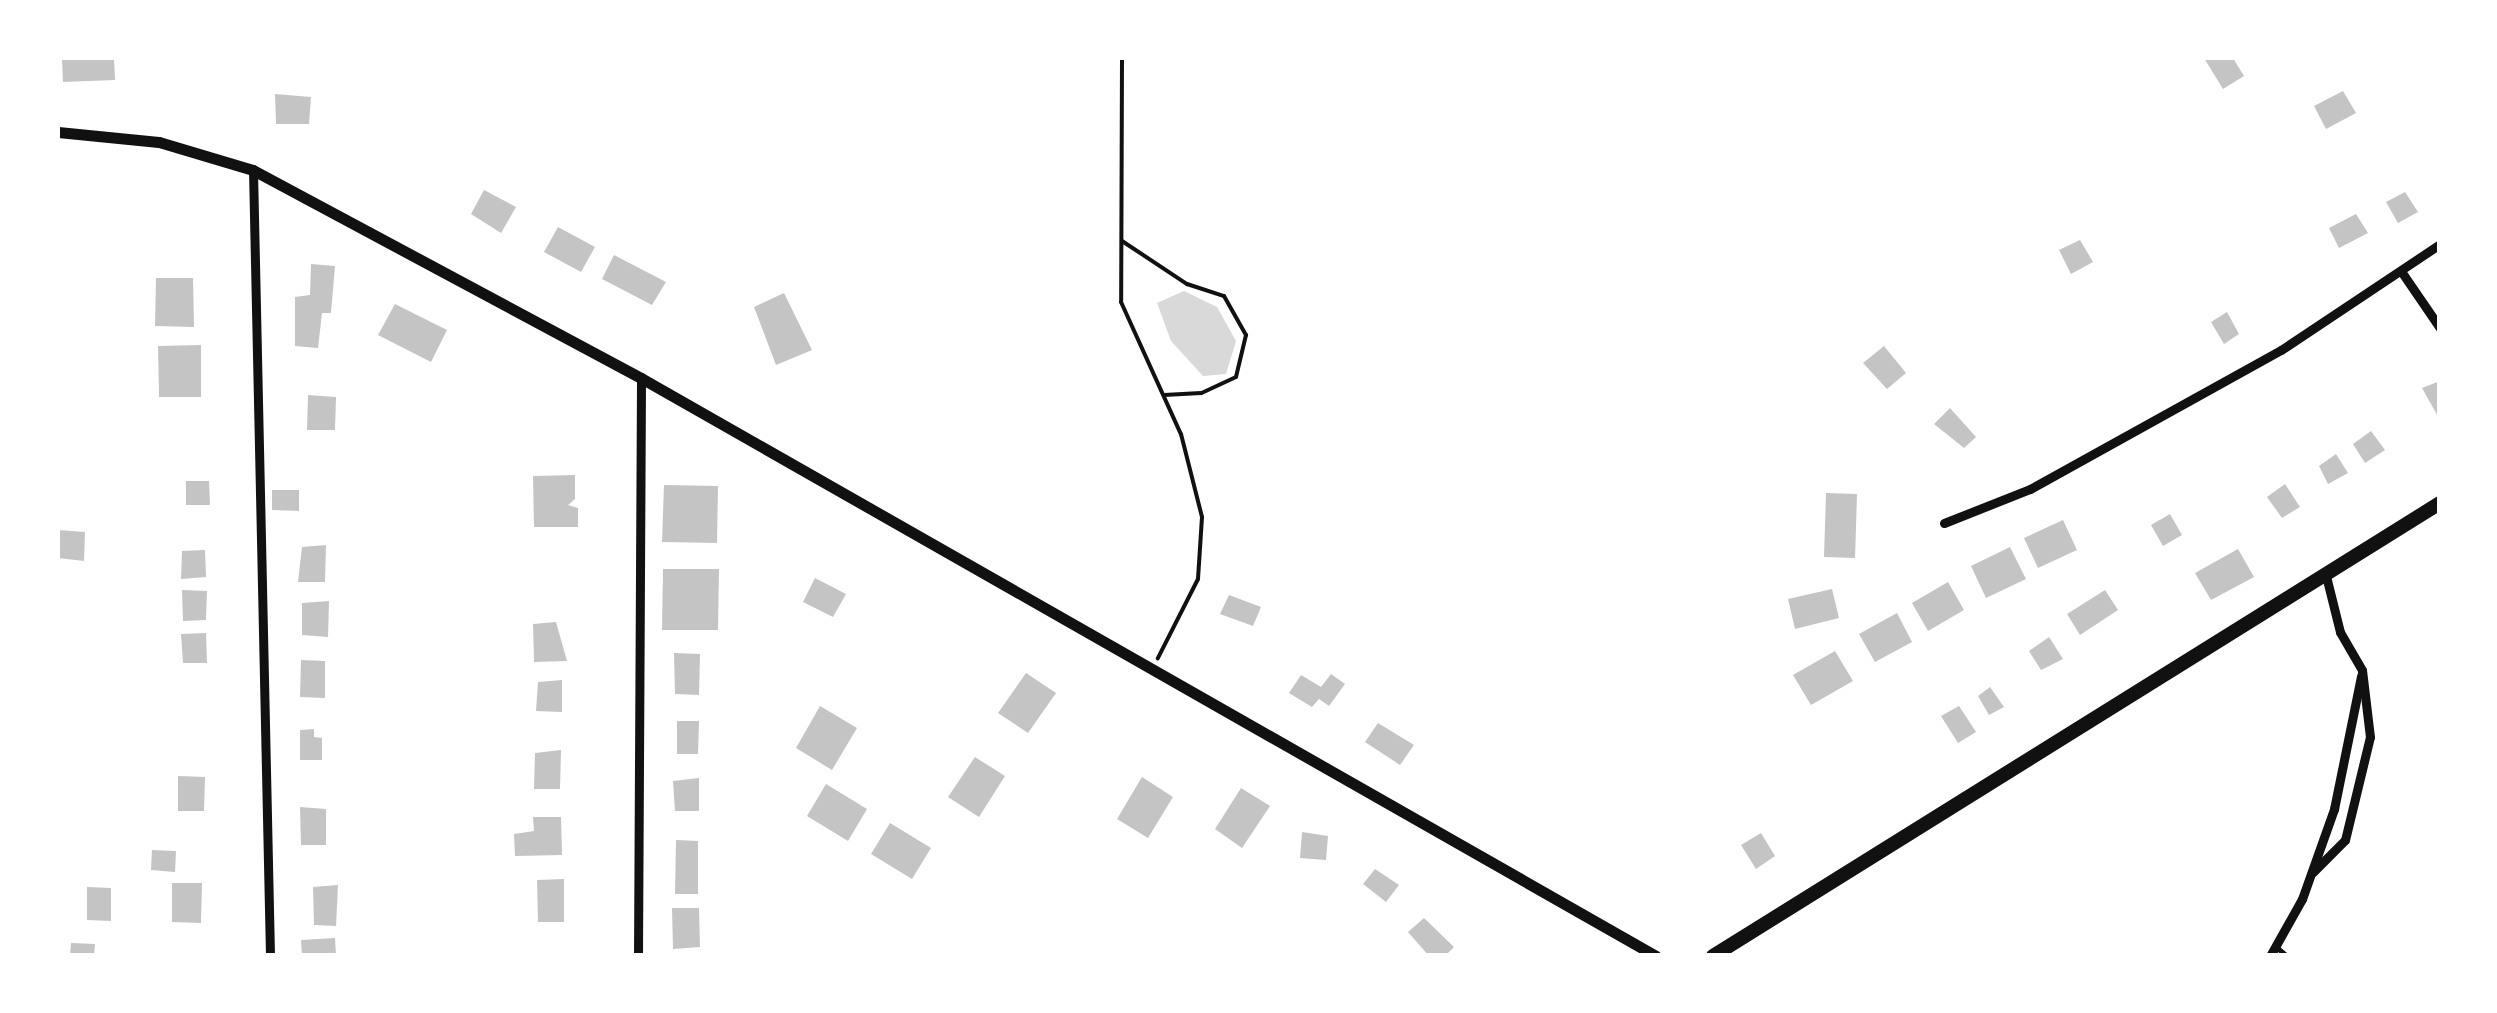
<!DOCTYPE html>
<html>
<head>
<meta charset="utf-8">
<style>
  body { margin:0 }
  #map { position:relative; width:2497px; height:1013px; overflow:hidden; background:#fff; font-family:"PT Sans",sans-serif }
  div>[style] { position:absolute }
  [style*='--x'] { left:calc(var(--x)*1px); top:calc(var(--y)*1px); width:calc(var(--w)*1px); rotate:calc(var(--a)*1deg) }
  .water>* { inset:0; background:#d9d9d9 }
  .building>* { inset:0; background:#c4c4c4 }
  .path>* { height:4px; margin:-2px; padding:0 2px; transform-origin:2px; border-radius:2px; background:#111 }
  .service>* { height:5px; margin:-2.5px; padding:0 2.5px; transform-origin:2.5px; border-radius:2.5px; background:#111 }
  .minor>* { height:9px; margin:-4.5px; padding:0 4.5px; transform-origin:4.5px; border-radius:4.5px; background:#111 }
  .tertiary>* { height:11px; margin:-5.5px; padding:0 5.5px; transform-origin:5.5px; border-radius:5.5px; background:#111 }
  .secondary>* { height:14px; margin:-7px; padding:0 7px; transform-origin:7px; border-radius:7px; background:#111 }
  span { translate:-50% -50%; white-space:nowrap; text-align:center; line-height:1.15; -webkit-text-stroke:8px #fff; paint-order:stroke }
  .frame { position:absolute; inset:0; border:60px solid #fff; pointer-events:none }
</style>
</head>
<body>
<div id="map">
  <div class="water">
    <i style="clip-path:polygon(1184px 291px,1217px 307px,1236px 341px,1226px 374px,1203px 376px,1171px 341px,1157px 303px)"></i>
  </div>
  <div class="building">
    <i style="clip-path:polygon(62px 58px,114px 58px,115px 80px,63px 82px)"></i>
    <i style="clip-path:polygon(2204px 58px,2233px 58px,2244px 76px,2223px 89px)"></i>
    <i style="clip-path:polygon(2343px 91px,2356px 113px,2326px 129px,2314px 106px)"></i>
    <i style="clip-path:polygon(275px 94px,311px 97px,309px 124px,276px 124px)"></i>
    <i style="clip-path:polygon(484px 190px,516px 207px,501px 233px,471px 214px)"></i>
    <i style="clip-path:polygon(2405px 192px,2418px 212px,2398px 223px,2386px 202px)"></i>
    <i style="clip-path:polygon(2356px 214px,2368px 233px,2339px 248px,2329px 228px)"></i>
    <i style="clip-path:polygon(558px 227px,595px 247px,581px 272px,544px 252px)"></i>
    <i style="clip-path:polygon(2080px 240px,2093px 262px,2071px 274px,2059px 250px)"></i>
    <i style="clip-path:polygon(614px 255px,666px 282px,652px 305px,602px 279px)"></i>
    <i style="clip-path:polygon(311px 264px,335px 266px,331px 313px,322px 313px,318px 348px,295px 346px,295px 297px,310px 295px)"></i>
    <i style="clip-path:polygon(156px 278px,193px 278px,194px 327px,155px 326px)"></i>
    <i style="clip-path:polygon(784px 293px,812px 350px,776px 365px,754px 307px)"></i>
    <i style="clip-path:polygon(395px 304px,447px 330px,431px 362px,378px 335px)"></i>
    <i style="clip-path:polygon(2227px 312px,2239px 334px,2224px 344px,2211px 322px)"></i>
    <i style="clip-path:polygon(201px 345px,201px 397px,159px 397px,158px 346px)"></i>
    <i style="clip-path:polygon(1884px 346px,1906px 373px,1887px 389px,1863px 363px)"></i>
    <i style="clip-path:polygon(2440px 381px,2440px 420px,2422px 388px)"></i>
    <i style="clip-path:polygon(308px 395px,336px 397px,335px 430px,307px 430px)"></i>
    <i style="clip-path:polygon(1950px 408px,1976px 437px,1964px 448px,1934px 424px)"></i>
    <i style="clip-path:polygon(2371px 431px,2385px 450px,2365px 463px,2353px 444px)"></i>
    <i style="clip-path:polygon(2336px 454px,2348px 473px,2328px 484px,2319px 466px)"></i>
    <i style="clip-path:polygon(575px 475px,575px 499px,568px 505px,578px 508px,578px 527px,534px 527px,533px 476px)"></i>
    <i style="clip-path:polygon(186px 481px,209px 481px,210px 505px,186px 505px)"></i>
    <i style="clip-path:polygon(2285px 484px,2300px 507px,2282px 518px,2267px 497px)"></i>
    <i style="clip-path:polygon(664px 485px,718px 486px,717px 543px,662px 542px)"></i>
    <i style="clip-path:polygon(272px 490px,299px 490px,299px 511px,272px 510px)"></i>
    <i style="clip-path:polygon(1826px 493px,1857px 494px,1855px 558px,1824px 557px)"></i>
    <i style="clip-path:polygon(2170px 514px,2182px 535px,2163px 546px,2151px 525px)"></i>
    <i style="clip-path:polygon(2063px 520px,2077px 550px,2038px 568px,2024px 538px)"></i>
    <i style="clip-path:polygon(58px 530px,85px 532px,84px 561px,58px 558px)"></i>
    <i style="clip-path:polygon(326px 545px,325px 582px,298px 582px,302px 547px)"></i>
    <i style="clip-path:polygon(2010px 547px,2026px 579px,1986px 598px,1971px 566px)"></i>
    <i style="clip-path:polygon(2238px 549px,2254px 577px,2211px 600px,2195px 573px)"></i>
    <i style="clip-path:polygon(205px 550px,206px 577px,181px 579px,182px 551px)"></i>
    <i style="clip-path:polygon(663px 569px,719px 569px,718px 630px,662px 630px)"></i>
    <i style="clip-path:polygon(815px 578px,846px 594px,833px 617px,803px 602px)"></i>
    <i style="clip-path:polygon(1948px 582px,1964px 610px,1928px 631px,1912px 603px)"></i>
    <i style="clip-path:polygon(1832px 589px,1839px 618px,1795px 629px,1788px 599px)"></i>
    <i style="clip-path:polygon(182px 590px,207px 591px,206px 620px,183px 621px)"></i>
    <i style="clip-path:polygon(2105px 590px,2118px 610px,2080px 635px,2067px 614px)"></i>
    <i style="clip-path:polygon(1229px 595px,1261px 607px,1253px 626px,1220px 614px)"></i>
    <i style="clip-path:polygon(329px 601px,328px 637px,302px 635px,302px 603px)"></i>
    <i style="clip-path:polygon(1897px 613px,1912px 642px,1875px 662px,1859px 634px)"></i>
    <i style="clip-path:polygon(556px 622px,567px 661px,534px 662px,533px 624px)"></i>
    <i style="clip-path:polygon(206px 633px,207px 663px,183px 663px,181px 634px)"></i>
    <i style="clip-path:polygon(2049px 637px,2063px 659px,2041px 670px,2029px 651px)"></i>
    <i style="clip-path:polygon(1835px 651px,1853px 681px,1811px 705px,1793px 675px)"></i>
    <i style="clip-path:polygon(674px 653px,700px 654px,699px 695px,675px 694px)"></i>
    <i style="clip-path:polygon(301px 660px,325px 661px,325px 698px,300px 697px)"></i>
    <i style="clip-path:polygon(1026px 673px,1056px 693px,1028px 733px,998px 713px)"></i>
    <i style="clip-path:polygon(1331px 674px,1345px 684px,1329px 706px,1319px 699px,1312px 707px,1289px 693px,1301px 675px,1321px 687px)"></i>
    <i style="clip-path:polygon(562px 680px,562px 712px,536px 711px,538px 682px)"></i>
    <i style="clip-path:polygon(1990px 687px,2004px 707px,1989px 715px,1978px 696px)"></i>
    <i style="clip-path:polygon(820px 706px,857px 728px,832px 770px,796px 748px)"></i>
    <i style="clip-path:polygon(1959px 706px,1976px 732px,1958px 743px,1941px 716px)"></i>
    <i style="clip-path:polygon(677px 721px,699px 721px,698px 754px,677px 754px)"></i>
    <i style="clip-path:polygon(1378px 723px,1414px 745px,1400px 765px,1365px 742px)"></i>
    <i style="clip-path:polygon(314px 729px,314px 737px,322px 738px,322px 760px,300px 760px,300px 730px)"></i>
    <i style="clip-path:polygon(561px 750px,560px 789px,534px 789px,535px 753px)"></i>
    <i style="clip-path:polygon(975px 757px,1005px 776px,979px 817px,948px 797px)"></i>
    <i style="clip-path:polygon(178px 776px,205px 777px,204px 811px,178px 811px)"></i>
    <i style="clip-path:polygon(1142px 777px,1173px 797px,1148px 838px,1117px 819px)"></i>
    <i style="clip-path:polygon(699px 778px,699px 811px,675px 811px,673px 781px)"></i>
    <i style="clip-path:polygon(826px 784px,867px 809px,848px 841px,807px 816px)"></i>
    <i style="clip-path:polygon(1241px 788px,1270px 806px,1242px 848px,1215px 829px)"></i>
    <i style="clip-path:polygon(300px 807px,326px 809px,326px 845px,301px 845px)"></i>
    <i style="clip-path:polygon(533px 817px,561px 817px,562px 855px,515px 856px,514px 834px,534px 831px)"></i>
    <i style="clip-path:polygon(890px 823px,931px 848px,912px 879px,871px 854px)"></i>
    <i style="clip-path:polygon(1302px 832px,1328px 836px,1326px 860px,1300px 858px)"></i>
    <i style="clip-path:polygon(1761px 833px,1775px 856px,1756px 869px,1741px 845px)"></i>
    <i style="clip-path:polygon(676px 840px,698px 841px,698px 894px,675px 894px)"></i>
    <i style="clip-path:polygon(152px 850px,176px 851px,175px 872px,151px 870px)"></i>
    <i style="clip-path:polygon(1375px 869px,1399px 885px,1386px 902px,1363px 884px)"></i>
    <i style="clip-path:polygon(564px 879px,564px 922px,538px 922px,537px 880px)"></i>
    <i style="clip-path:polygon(172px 883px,202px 883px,201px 923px,172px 922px)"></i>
    <i style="clip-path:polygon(338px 885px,336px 926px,314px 925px,313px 887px)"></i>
    <i style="clip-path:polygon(87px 887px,111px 888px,111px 921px,87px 920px)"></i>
    <i style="clip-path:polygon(672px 908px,699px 908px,700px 947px,673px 949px)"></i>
    <i style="clip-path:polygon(1424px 918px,1454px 947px,1445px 956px,1429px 956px,1408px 932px)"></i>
    <i style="clip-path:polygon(335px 938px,336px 956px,302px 956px,301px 940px)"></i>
    <i style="clip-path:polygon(71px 943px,95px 944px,94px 956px,70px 956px)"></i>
  </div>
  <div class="path">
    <i style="--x:1122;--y:58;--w:244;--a:90.2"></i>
    <i style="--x:1121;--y:302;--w:145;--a:65.6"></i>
    <i style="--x:1181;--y:434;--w:86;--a:75.8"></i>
    <i style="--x:1202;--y:517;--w:62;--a:93.7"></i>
    <i style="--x:1198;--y:579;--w:89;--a:116.9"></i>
    <i style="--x:1122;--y:241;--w:78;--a:33.5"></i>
    <i style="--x:1187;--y:284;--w:39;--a:18"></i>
    <i style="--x:1224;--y:296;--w:45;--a:60.6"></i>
    <i style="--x:1246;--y:335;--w:43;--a:103.4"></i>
    <i style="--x:1236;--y:377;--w:38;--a:155"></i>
    <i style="--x:1201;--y:393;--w:37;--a:177"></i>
  </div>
  <div class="service">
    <i style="--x:2275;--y:946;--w:16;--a:40"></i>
  </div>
  <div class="minor">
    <i style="--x:253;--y:170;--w:786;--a:88.76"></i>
    <i style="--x:2403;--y:274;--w:65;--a:55.6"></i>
    <i style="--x:1944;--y:523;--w:92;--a:-21.6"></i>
    <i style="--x:2030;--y:489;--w:287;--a:-29"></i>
    <i style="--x:2281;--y:350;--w:191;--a:-33.7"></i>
    <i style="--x:2313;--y:872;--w:45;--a:-45"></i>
    <i style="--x:2345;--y:840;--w:106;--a:-76.4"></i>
    <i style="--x:2370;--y:737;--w:67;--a:-96.8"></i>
    <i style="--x:2362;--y:670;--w:44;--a:-120.1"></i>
    <i style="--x:2340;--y:632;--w:58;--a:-104"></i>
    <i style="--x:638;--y:956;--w:578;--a:-89.7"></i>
    <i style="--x:2270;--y:956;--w:65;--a:-60.7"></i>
    <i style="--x:2302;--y:899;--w:96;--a:-70.4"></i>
    <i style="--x:2334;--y:809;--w:136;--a:-78.5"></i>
  </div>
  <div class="tertiary">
    <i style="--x:58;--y:132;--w:101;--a:5.7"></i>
    <i style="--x:159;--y:142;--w:98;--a:16.6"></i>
    <i style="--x:253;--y:170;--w:440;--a:28.2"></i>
    <i style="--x:641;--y:378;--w:1168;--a:29.66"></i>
  </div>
  <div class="secondary">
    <i style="--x:1713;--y:956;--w:857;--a:-31.93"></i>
  </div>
  <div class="frame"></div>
</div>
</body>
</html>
